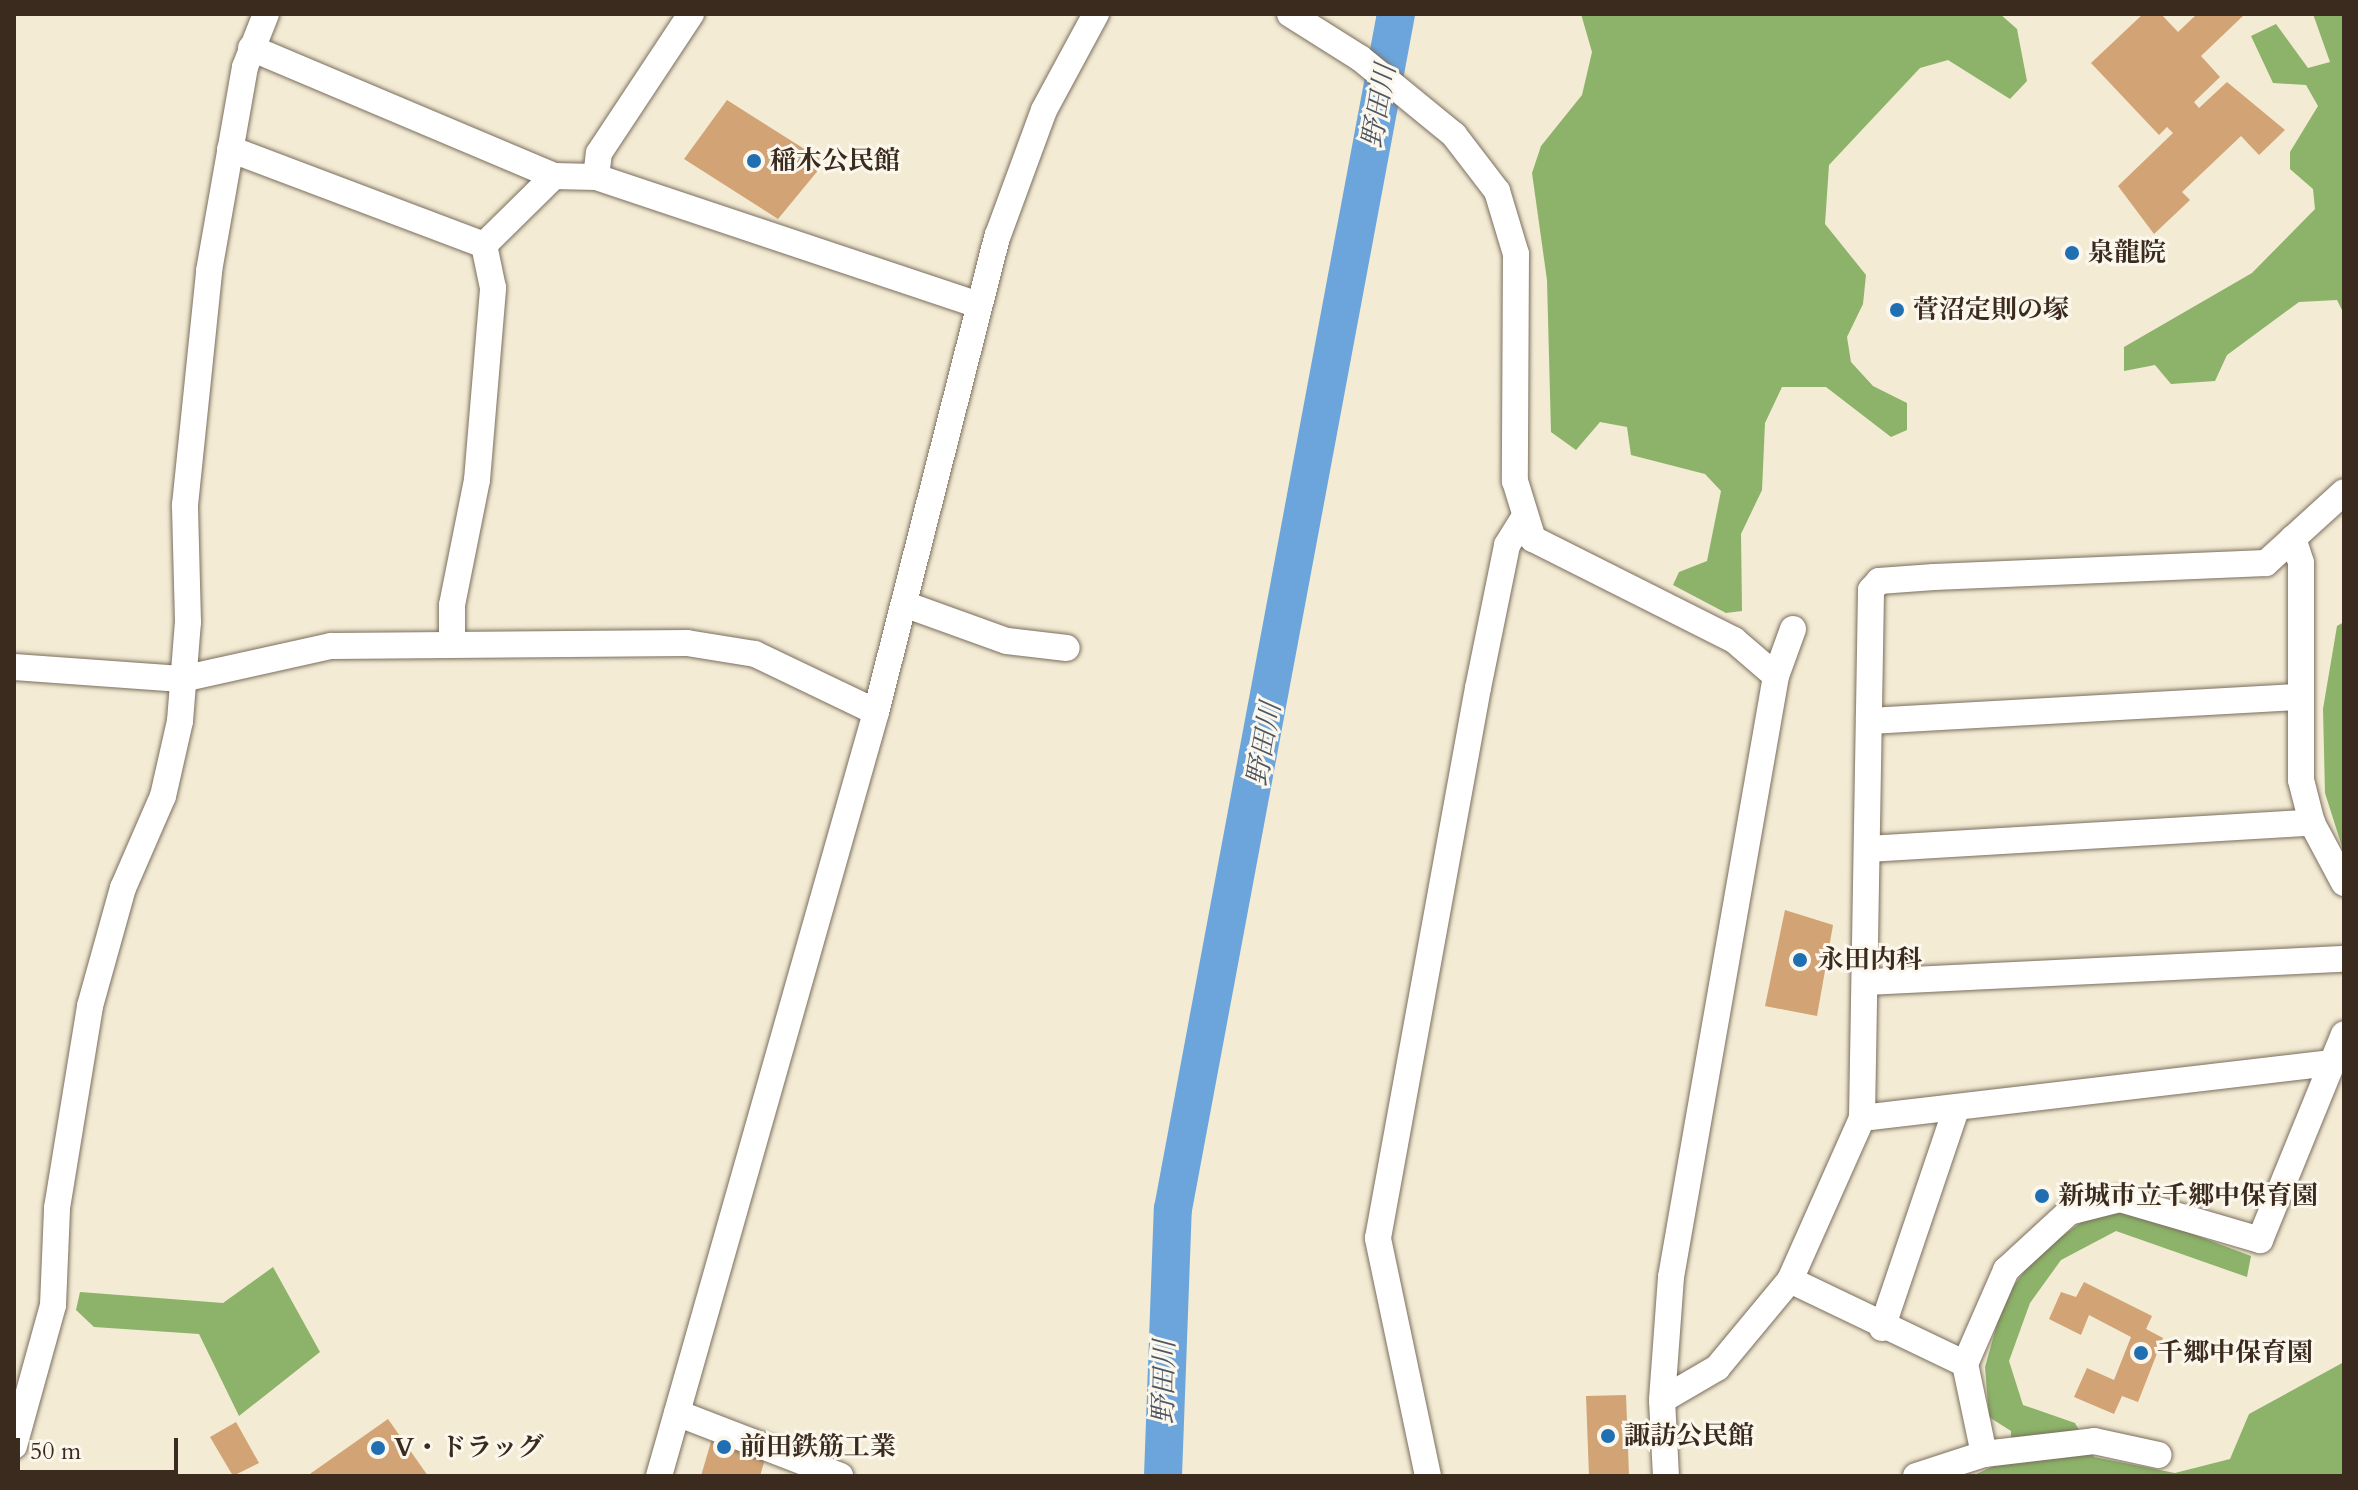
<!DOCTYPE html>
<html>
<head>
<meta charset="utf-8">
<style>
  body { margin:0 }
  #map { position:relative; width:2358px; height:1490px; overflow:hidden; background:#f3ebd4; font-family:Cardo,"Noto Serif JP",serif }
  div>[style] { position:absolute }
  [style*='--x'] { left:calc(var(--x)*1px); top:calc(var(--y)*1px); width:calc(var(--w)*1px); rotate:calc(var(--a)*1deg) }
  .forest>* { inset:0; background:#8cb369 }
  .river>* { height:38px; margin:-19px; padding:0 19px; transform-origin:19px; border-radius:19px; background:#6ba5db }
  .building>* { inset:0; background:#d1a375 }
  .roads { filter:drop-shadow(0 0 2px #7b6e5e) drop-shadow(0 0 2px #7b6e5e) }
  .minor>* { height:26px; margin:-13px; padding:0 13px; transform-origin:13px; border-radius:13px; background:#fff }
  .dots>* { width:22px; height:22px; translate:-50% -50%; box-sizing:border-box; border:4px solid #fbf7ec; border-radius:50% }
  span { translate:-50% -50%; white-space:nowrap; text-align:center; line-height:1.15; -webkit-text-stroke:6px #fbf7ec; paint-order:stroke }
  .poi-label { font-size:26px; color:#3b2a1e; font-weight:700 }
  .left { translate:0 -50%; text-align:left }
  .water-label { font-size:28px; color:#4c5560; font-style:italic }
  .frame { position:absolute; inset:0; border:16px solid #3b2a1e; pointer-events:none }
  .scale { position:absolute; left:16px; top:1438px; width:162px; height:36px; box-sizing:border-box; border:4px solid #3b2a1e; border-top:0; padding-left:10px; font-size:24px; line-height:28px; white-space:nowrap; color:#3b2a1e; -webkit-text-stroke:6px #fbf7ec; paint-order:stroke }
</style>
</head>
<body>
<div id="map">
  <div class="forest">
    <i style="clip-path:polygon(1581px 14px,2000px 14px,2017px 29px,2027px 81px,2010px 99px,1948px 60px,1920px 68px,1829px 165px,1825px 224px,1866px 275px,1863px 304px,1847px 337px,1851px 362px,1873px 386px,1907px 403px,1907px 430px,1891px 437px,1826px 387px,1782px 387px,1765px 423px,1762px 490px,1741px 534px,1742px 611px,1726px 613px,1673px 585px,1679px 572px,1707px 561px,1721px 491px,1705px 474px,1631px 455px,1627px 427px,1600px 422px,1576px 450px,1551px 432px,1547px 280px,1532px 173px,1541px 146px,1582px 95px,1592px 52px)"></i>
    <i style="clip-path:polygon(2313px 14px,2344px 14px,2344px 314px,2337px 300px,2299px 302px,2227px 355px,2215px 381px,2171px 384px,2155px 365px,2124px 371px,2124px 347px,2252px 273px,2315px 209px,2313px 189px,2290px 169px,2290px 152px,2318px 106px,2306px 85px,2273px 83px,2251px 36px,2276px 24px,2308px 68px,2330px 62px)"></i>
    <i style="clip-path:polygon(2344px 622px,2344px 853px,2325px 793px,2323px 709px,2337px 626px)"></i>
    <i style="clip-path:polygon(2126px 1209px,2251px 1256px,2247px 1277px,2116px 1231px,2061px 1260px,2030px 1303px,2009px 1361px,2023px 1405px,2075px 1423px,2094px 1457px,2175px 1473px,2230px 1459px,2249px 1414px,2344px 1362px,2344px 1476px,1972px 1476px,2011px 1458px,2011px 1431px,1989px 1417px,1985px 1367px,2004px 1299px,2036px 1255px,2083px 1221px)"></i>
    <i style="clip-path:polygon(273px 1267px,320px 1352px,239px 1416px,199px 1334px,94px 1327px,76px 1310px,80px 1292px,223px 1303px)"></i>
  </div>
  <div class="river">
    <i style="--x:1163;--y:1476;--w:267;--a:-87.9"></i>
    <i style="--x:1173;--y:1209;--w:1216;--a:-79.43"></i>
  </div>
  <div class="building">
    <i style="clip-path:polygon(2143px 14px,2161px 14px,2178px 32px,2197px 14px,2245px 14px,2201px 56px,2220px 77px,2194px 102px,2199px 108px,2227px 82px,2285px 130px,2259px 155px,2241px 136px,2182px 192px,2190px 200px,2154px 234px,2118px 186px,2173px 133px,2167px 127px,2159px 135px,2091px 63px)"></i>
    <i style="clip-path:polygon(727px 100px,825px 162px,778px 219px,684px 159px)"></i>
    <i style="clip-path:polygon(1785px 910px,1833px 925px,1817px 1016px,1765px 1006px)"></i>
    <i style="clip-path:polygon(2084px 1282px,2152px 1316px,2146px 1329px,2163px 1338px,2138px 1402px,2122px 1396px,2114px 1414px,2074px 1397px,2087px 1368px,2114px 1380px,2131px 1337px,2089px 1315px,2081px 1335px,2049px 1319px,2061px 1292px,2076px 1297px)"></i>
    <i style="clip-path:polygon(1626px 1395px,1629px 1476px,1589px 1476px,1586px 1396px)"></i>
    <i style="clip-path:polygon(388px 1419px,428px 1476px,307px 1476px)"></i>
    <i style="clip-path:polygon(236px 1422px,259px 1463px,233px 1476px,210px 1437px)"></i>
    <i style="clip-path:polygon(713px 1435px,765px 1459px,760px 1476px,701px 1476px)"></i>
  </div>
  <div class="roads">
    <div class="minor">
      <i style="--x:1290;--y:14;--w:83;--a:32.2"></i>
      <i style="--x:1360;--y:58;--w:122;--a:39.3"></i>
      <i style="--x:1454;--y:135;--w:71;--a:52.5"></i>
      <i style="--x:1497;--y:191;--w:66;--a:73.2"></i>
      <i style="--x:1516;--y:254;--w:227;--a:90.3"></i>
      <i style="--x:1515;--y:481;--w:61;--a:72.8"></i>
      <i style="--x:1533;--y:539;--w:225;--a:26.7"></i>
      <i style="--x:1734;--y:640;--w:55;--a:40.6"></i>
      <i style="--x:1776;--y:676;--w:610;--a:99.91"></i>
      <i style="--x:1671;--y:1277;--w:123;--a:94.2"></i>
      <i style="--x:1662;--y:1400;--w:76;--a:87"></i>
      <i style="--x:251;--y:48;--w:329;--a:22.9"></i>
      <i style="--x:554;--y:176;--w:42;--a:1.4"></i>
      <i style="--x:596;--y:177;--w:404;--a:18.5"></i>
      <i style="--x:230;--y:149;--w:272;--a:20.7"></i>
      <i style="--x:484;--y:245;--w:98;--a:-44.6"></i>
      <i style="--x:596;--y:177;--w:24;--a:-83"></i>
      <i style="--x:599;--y:153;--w:167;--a:-56.5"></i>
      <i style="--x:2293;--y:538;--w:26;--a:72"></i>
      <i style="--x:2301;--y:563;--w:217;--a:90"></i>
      <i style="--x:2301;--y:780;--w:44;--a:75.7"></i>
      <i style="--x:2312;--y:823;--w:68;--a:61.9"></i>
      <i style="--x:904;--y:604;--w:109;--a:19.8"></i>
      <i style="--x:1007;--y:641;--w:60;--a:6.7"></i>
      <i style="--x:452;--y:642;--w:37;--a:-90"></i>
      <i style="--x:452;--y:605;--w:127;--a:-78.7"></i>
      <i style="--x:477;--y:480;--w:193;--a:-85.2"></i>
      <i style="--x:493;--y:288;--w:44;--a:-101.8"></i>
      <i style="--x:14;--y:667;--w:168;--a:4.1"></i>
      <i style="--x:182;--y:679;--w:153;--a:-12.5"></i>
      <i style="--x:331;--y:646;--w:356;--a:-0.5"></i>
      <i style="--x:687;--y:643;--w:69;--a:9.2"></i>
      <i style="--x:755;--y:654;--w:134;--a:25.6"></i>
      <i style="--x:1776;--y:676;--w:50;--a:-70.1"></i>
      <i style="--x:1869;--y:721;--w:429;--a:-3.2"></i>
      <i style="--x:1868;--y:849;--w:445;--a:-3.4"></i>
      <i style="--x:1869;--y:982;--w:476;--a:-2.8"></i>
      <i style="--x:1862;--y:1118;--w:473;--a:-6.7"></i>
      <i style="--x:1790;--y:1280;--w:194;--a:25.6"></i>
      <i style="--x:1882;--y:1328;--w:230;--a:-71.3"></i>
      <i style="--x:1662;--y:1400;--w:64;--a:-30.2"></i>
      <i style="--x:1717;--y:1368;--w:114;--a:-50.3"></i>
      <i style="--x:1790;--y:1280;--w:177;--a:-66"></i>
      <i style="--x:1862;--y:1118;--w:528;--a:-89.02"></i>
      <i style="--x:1871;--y:590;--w:12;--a:-48"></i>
      <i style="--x:1879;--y:581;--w:55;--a:-4.2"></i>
      <i style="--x:1934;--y:577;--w:332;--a:-2.4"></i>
      <i style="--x:2266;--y:563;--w:105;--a:-42.3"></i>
      <i style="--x:677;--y:1413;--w:175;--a:21.1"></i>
      <i style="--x:14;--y:1446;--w:146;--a:-74.5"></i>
      <i style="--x:53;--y:1305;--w:97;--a:-87.6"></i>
      <i style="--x:57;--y:1208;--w:205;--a:-80.7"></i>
      <i style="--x:90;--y:1006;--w:123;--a:-74.4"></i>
      <i style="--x:123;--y:888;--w:100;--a:-66.5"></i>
      <i style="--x:163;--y:796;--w:77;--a:-77.2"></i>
      <i style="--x:180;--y:721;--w:99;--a:-85.4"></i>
      <i style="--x:188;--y:622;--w:117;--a:-91.5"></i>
      <i style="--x:185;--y:505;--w:235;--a:-84.1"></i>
      <i style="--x:209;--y:271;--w:207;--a:-80"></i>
      <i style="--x:245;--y:67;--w:57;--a:-68.4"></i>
      <i style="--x:1984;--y:1454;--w:92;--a:-101.9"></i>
      <i style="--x:1965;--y:1364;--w:103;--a:-66.4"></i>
      <i style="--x:2006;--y:1270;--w:86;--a:-42.6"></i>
      <i style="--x:2069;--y:1212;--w:53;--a:-14.3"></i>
      <i style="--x:2120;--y:1199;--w:146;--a:16.3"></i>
      <i style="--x:2260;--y:1240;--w:222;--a:-67.8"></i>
      <i style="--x:659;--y:1476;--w:794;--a:-74.14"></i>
      <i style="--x:876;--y:712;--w:492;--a:-75.7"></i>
      <i style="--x:998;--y:235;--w:133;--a:-69.8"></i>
      <i style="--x:1044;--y:110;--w:109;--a:-61.6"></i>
      <i style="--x:1428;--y:1476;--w:243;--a:-101.9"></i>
      <i style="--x:1378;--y:1238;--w:559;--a:-79.7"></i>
      <i style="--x:1478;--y:688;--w:146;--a:-78.5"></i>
      <i style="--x:1507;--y:545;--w:28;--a:-58"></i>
      <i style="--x:1916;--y:1476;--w:71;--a:-17.9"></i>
      <i style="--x:1984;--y:1454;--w:111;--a:-6.7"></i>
      <i style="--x:2094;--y:1441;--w:66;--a:12.3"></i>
    </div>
  </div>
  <div class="dots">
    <i style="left:754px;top:161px;background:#1f6fb2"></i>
    <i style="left:2072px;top:253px;background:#1f6fb2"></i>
    <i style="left:1897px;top:310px;background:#1f6fb2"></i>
    <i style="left:1800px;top:960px;background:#1f6fb2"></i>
    <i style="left:2042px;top:1196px;background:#1f6fb2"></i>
    <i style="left:2141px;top:1353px;background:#1f6fb2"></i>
    <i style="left:1608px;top:1436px;background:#1f6fb2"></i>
    <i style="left:724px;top:1447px;background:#1f6fb2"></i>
    <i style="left:378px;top:1448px;background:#1f6fb2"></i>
  </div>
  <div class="poi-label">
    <span class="left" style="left:770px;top:161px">稲木公民館</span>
    <span class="left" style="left:2088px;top:253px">泉龍院</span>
    <span class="left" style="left:1913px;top:310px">菅沼定則の塚</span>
    <span class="left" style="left:1818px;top:960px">永田内科</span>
    <span class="left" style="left:2058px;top:1196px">新城市立千郷中保育園</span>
    <span class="left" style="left:2157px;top:1353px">千郷中保育園</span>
    <span class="left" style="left:1624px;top:1436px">諏訪公民館</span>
    <span class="left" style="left:740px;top:1447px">前田鉄筋工業</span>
    <span class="left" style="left:394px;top:1448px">V・ドラッグ</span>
  </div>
  <div class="water-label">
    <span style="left:1379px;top:106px;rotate:-80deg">野田川</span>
    <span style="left:1264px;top:744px;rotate:-80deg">野田川</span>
    <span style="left:1164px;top:1382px;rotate:-89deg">野田川</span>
  </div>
  <div class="frame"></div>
  <div class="scale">50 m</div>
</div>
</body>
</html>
